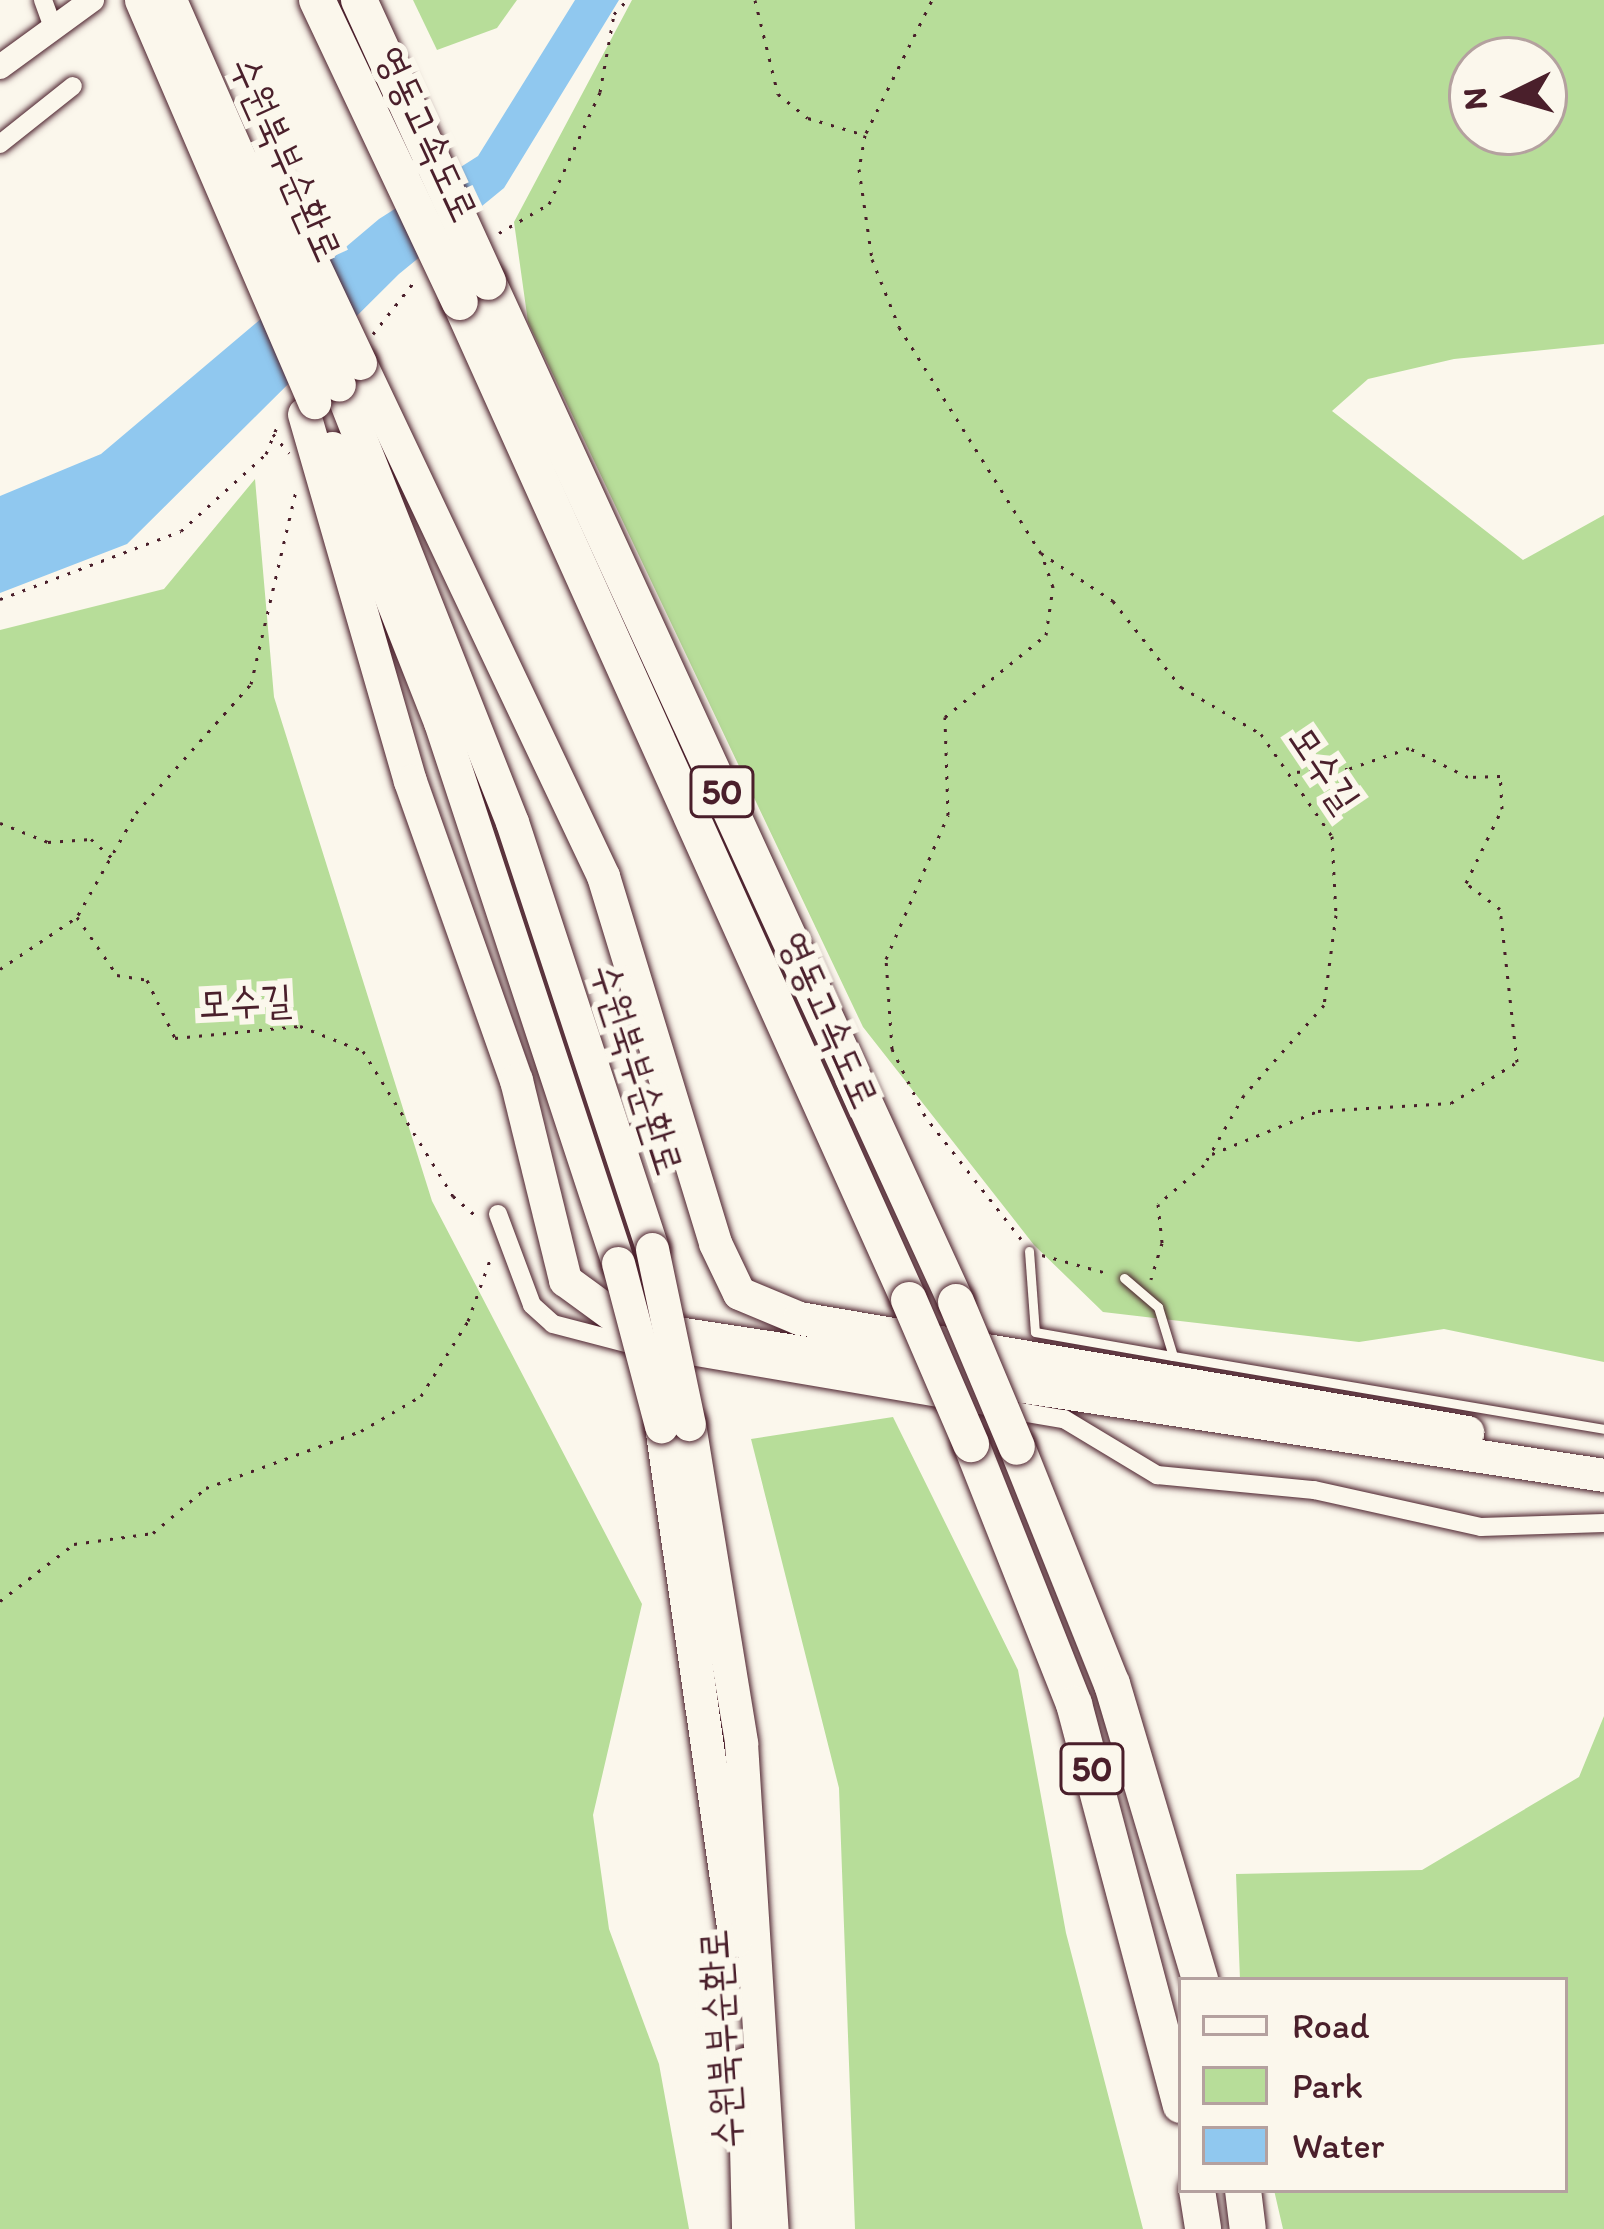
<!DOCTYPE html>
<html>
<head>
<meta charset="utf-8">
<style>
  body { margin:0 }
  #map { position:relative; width:1604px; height:2229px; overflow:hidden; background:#fbf7ec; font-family:Itim,"Poor Story",sans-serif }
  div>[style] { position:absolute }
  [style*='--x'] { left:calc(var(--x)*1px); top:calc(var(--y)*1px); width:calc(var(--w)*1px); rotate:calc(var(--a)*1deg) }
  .green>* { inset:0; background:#b7dd99 }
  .water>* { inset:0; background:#90c8ef }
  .path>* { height:3px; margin-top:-1.5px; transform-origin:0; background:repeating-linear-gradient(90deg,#4a1f2b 0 3px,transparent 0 12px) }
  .roads { filter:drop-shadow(0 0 3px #4a1f2b) drop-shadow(0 0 3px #4a1f2b) }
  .service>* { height:9px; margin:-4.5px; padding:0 4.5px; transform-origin:4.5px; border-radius:4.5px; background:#fbf7ec }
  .minor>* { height:18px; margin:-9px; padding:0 9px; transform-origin:9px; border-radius:9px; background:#fbf7ec }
  .tertiary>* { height:24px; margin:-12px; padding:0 12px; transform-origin:12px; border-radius:12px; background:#fbf7ec }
  .trunk>* { height:33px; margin:-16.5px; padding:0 16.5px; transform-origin:16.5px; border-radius:16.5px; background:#fbf7ec }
  .motorway>* { height:36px; margin:-18px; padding:0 18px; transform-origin:18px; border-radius:18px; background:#fbf7ec }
  .bridges { filter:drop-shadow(0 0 3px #4a1f2b) drop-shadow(0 0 3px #4a1f2b) }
  .trunk-bridge>* { height:33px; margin:-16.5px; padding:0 16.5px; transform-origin:16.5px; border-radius:16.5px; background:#fbf7ec }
  .motorway-bridge>* { height:36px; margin:-18px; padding:0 18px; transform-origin:18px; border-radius:18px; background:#fbf7ec }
  span { translate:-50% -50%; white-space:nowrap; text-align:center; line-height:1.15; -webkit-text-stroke:12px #fbf7ec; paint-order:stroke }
  .shield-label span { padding:3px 9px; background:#fbf7ec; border:3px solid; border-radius:9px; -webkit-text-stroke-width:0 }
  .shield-label { font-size:36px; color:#4a1f2b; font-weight:700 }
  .street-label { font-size:39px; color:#4a1f2b }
  .legend { position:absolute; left:1178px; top:1977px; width:390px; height:216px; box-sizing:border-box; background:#fbf7ec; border:3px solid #b4a19f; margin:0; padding:15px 21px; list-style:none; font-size:36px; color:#4a1f2b }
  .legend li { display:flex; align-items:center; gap:24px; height:60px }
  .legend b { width:60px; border:3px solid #b4a19f }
  .north { position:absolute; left:1448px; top:36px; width:120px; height:120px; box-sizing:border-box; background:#fbf7ec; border:3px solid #b4a19f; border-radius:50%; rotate:265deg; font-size:33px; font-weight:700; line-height:48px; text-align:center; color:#4a1f2b }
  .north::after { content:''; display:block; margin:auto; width:42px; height:54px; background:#4a1f2b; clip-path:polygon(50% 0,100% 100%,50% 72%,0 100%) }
</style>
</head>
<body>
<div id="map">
  <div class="green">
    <i style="clip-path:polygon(413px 0,517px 0,497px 28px,437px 50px)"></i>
    <i style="clip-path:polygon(evenodd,632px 0,1604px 0,1604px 344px,1454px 359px,1368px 379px,1332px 411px,1523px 560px,1604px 515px,1604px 1362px,1444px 1329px,1359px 1342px,1103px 1312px,1034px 1245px,863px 1027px,528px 322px,514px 222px,632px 0,1472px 60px,1544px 60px,1544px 132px,1472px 132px,1472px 60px)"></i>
    <i style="clip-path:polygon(255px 479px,274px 697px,432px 1201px,642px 1604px,593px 1815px,609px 1929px,659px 2064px,689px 2229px,0 2229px,0 630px,164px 589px)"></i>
    <i style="clip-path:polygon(893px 1417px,1018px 1670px,1066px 1933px,1143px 2229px,855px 2229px,839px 1788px,751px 1439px)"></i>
    <i style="clip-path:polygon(1604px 1716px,1604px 2229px,1283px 2229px,1274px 2190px,1565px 2190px,1565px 1980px,1240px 1980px,1236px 1874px,1422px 1870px,1579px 1777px)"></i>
  </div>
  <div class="water">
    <i style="clip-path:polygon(575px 0,619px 0,504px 188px,399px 274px,127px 544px,0 593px,0 496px,101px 454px,379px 219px,478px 156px)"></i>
  </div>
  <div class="path">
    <i style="--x:755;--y:0;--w:97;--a:76.3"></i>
    <i style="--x:778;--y:94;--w:38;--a:39"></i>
    <i style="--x:808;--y:118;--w:59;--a:16.6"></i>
    <i style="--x:865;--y:135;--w:35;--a:100"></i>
    <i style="--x:859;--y:169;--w:91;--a:81.8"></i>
    <i style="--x:872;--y:259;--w:73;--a:68.3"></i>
    <i style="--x:899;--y:327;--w:267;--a:57.9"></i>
    <i style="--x:1041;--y:553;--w:87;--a:33.7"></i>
    <i style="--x:1113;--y:601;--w:110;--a:51.7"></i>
    <i style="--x:1181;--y:687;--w:93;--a:30.4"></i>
    <i style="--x:1261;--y:734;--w:124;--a:55.2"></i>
    <i style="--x:1332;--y:836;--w:79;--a:87.1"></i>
    <i style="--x:1336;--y:915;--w:91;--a:97.6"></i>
    <i style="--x:1324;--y:1005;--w:120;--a:131.6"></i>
    <i style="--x:1244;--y:1095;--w:81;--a:119.7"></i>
    <i style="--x:1204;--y:1165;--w:60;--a:139.7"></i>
    <i style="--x:1158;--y:1204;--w:39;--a:84"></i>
    <i style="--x:1162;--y:1243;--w:38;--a:107"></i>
    <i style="--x:866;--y:133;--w:148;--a:-63.6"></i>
    <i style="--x:499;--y:233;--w:58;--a:-30.1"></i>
    <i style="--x:549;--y:204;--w:123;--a:-65.5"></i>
    <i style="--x:600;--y:92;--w:79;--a:-79.8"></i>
    <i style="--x:614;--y:14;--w:19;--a:-47"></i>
    <i style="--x:373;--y:334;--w:71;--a:-51.8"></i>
    <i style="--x:273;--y:434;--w:25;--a:50"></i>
    <i style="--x:0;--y:599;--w:193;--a:-20.6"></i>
    <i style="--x:181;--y:531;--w:115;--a:-42.2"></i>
    <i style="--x:266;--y:454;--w:35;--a:-68"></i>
    <i style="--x:0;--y:823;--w:52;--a:21.6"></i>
    <i style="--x:48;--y:842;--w:43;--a:-4"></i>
    <i style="--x:91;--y:839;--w:28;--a:42"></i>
    <i style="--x:78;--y:915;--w:117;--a:-60.4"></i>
    <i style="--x:136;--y:813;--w:173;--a:-48.3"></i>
    <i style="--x:251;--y:684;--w:202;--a:-76.9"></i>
    <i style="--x:0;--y:969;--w:93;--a:-34"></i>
    <i style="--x:77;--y:917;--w:70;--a:55.4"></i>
    <i style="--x:117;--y:975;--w:30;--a:9"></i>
    <i style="--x:147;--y:980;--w:64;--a:64.2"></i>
    <i style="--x:175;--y:1038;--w:126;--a:-5.5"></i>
    <i style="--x:300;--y:1026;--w:68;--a:21.6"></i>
    <i style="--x:363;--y:1051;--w:171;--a:58.2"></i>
    <i style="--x:453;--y:1196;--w:32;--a:41"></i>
    <i style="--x:1212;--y:1154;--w:114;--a:-22.1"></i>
    <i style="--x:1318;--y:1111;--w:133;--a:-3.4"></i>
    <i style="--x:1451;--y:1103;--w:78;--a:-31.8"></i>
    <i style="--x:1517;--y:1062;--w:154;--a:-96.3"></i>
    <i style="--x:1500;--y:909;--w:43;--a:-142.6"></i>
    <i style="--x:1466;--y:883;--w:82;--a:-64.1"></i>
    <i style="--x:1502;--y:809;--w:33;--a:-93"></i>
    <i style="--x:1500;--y:776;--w:32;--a:178"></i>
    <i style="--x:1468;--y:777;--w:66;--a:-153.8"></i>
    <i style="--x:1409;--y:748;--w:65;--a:161"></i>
    <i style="--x:1348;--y:769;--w:54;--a:176.8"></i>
    <i style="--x:1021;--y:1239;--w:156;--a:-128"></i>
    <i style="--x:925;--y:1116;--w:75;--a:-116.2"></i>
    <i style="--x:892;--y:1049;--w:90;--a:-93.8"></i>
    <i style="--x:886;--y:959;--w:157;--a:-66.7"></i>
    <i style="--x:948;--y:815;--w:98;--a:-91.8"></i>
    <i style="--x:945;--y:717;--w:130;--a:-39.1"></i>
    <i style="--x:1046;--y:635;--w:49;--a:-81.7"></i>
    <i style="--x:1053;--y:587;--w:34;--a:-109"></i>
    <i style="--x:1042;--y:1255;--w:67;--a:15.5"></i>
    <i style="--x:0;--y:1601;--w:93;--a:-37.6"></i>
    <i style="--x:74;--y:1544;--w:80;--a:-7.9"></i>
    <i style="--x:153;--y:1533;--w:70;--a:-40.3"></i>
    <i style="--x:206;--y:1488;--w:165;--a:-20.2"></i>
    <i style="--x:361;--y:1431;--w:69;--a:-30.3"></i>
    <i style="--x:421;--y:1396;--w:89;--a:-57.9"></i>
    <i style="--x:468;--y:1321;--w:68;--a:-70.2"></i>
  </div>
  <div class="roads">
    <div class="service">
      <i style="--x:1029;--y:1251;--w:81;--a:85.8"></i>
      <i style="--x:1035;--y:1332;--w:140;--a:9.9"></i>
      <i style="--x:1124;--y:1278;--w:45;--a:40.5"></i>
      <i style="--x:1158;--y:1307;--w:51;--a:73"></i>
      <i style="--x:1173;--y:1356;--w:437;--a:9.6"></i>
    </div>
    <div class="minor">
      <i style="--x:43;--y:0;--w:30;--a:70"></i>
      <i style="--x:0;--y:144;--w:93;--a:-38.5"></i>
      <i style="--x:498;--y:1214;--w:97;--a:69.5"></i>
      <i style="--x:532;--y:1305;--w:28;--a:42"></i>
      <i style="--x:553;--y:1324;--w:95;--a:14.6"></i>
      <i style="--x:672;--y:1353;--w:398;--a:9.6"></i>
      <i style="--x:1064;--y:1419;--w:109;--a:31.1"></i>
      <i style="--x:1157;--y:1475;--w:158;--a:5.5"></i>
      <i style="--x:1314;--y:1490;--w:171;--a:12.5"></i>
      <i style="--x:1481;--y:1527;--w:123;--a:-1.9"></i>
    </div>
    <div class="tertiary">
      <i style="--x:0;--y:67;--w:114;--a:-36.1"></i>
    </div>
    <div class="trunk">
      <i style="--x:360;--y:363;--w:568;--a:64.65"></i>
      <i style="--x:603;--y:876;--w:384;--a:73"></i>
      <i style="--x:715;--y:1243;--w:55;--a:64.4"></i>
      <i style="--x:739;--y:1293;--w:65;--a:22.6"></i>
      <i style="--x:799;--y:1318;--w:678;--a:9.68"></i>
      <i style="--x:339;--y:385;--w:470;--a:68.4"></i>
      <i style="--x:512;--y:822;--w:449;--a:71.8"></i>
      <i style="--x:304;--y:414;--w:382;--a:73.9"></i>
      <i style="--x:410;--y:781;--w:317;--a:70.5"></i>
      <i style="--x:516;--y:1080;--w:206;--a:76.2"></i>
      <i style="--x:565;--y:1280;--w:73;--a:36.1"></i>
      <i style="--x:624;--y:1323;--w:28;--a:13"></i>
      <i style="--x:651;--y:1329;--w:964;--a:8.71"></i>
      <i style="--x:332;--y:448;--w:295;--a:68.5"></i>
      <i style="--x:440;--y:722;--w:570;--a:71.79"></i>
      <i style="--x:689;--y:1424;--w:323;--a:80.7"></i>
      <i style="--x:741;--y:1743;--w:487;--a:86.4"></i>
      <i style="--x:661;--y:1426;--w:520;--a:81.82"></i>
      <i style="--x:744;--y:2064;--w:165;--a:88.6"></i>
    </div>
    <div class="motorway">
      <i style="--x:488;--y:282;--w:1122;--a:65.35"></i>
      <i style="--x:460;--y:302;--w:1094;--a:65.78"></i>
      <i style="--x:971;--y:1444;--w:280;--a:68.4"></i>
      <i style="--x:1074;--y:1704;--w:415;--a:75.1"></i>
      <i style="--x:1017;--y:1447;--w:255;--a:68.2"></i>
      <i style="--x:1112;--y:1684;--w:309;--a:73.4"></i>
      <i style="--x:1197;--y:2190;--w:39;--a:81"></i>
      <i style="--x:1243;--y:2190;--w:39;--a:83"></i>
    </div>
  </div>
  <div class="bridges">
    <div class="trunk-bridge">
      <i style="--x:141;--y:0;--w:438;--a:66.7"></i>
      <i style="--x:170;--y:0;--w:420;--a:66.3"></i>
      <i style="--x:266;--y:164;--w:220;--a:64.7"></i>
      <i style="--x:652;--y:1249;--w:179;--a:78.1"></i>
      <i style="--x:618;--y:1263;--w:169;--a:75.2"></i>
    </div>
    <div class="motorway-bridge">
      <i style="--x:317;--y:0;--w:334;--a:64.7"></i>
      <i style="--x:359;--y:0;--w:310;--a:65.4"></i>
      <i style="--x:909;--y:1300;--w:157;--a:66.7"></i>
      <i style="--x:956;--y:1302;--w:157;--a:67.2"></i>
    </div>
  </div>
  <div class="shield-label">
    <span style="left:722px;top:792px">50</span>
    <span style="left:1092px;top:1769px">50</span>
  </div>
  <div class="street-label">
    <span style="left:427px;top:134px;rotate:65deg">영동고속도로</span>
    <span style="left:286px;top:159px;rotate:66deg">수원북부순환로</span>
    <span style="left:1324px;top:769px;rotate:56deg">모수길</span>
    <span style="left:245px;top:1002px;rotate:-3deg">모수길</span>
    <span style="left:829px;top:1020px;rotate:66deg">영동고속도로</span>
    <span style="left:637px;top:1069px;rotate:72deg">수원북부순환로</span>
    <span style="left:721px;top:2039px;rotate:-94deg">수원북부순환로</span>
  </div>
  <ul class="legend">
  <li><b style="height:15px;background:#fbf7ec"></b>Road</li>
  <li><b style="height:33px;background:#b7dd99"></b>Park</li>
  <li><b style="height:33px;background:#90c8ef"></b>Water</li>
  </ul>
  <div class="north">N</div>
</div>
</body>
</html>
